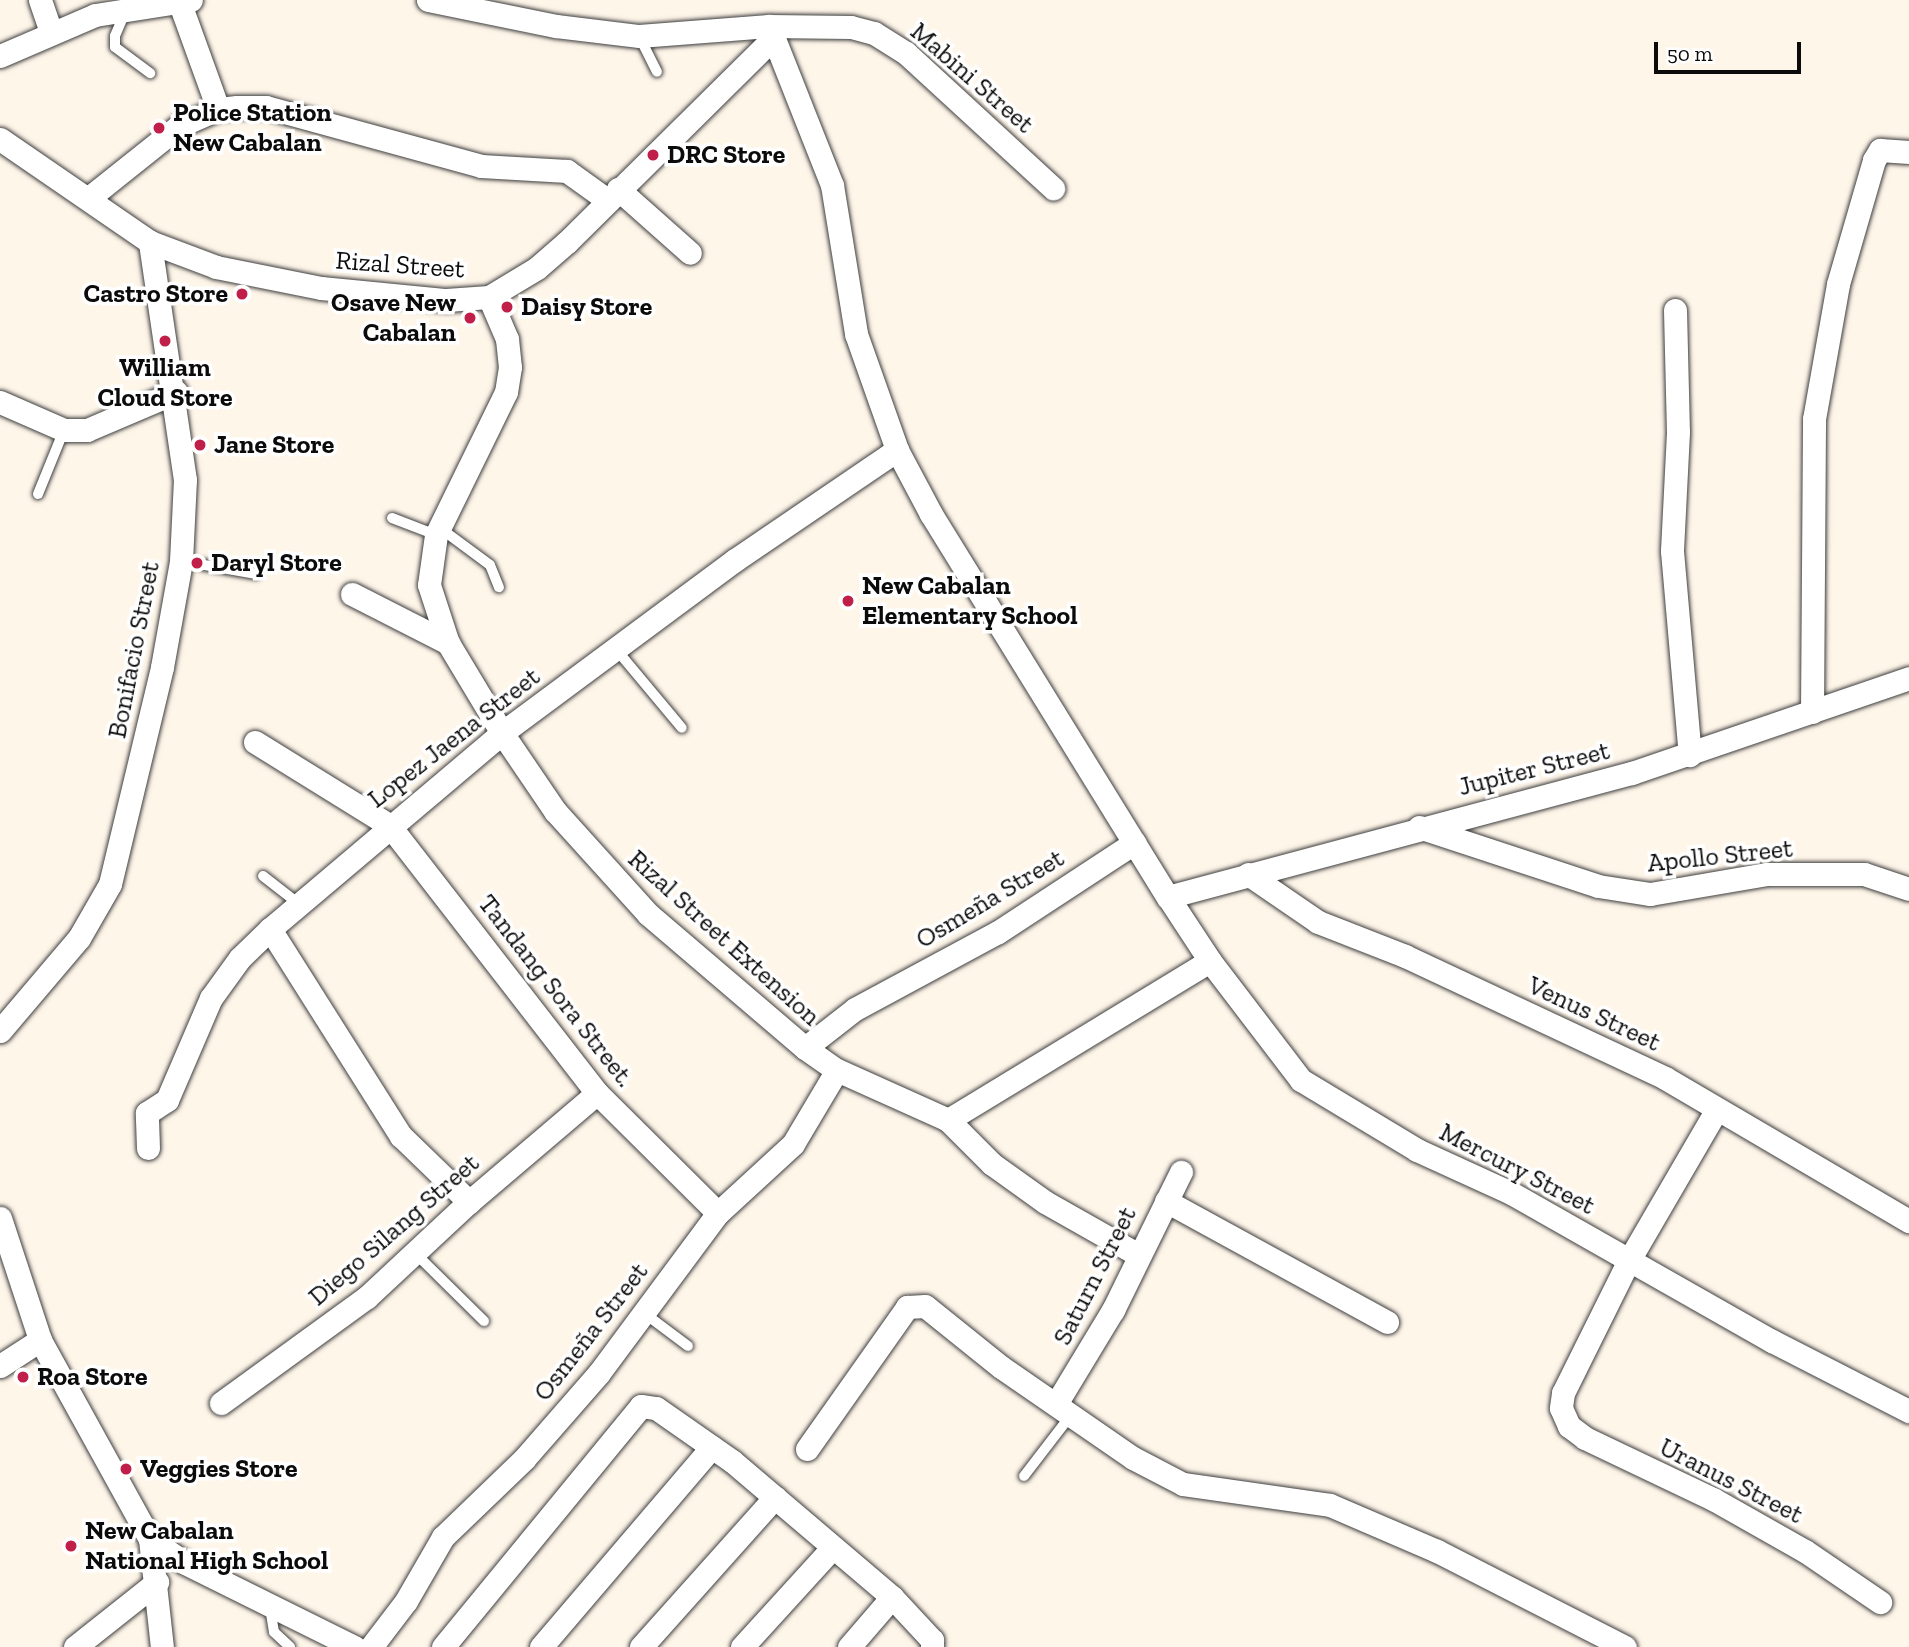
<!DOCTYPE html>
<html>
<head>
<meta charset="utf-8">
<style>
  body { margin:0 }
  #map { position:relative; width:1909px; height:1647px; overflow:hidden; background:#fff6ea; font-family:"Zilla Slab",serif }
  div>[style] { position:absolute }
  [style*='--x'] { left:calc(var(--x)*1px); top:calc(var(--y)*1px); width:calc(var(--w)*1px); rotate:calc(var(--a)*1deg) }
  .roads { filter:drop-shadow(0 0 2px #3e3e3e) drop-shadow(0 0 2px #3e3e3e) }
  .lane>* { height:10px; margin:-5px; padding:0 5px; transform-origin:5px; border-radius:5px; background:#fff }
  .street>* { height:23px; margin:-11.5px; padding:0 11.5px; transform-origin:11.5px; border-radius:11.5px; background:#fff }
  .dots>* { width:19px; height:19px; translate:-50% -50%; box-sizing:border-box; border:4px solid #fff; border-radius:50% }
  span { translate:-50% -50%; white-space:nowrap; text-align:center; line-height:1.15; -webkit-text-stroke:7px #fff; paint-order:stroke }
  .street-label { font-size:26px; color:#0b0b0b }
  .poi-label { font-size:26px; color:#0b0b0b; font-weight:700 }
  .left { translate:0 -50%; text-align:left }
  .right { translate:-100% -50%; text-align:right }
  .scale { position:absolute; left:1654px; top:42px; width:147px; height:32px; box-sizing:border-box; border:4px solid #0b0b0b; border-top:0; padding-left:9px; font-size:21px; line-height:24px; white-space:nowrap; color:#0b0b0b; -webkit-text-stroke:5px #fff; paint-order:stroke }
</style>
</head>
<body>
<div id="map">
  <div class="roads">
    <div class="lane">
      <i style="--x:126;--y:10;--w:28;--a:113"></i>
      <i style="--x:115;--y:36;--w:11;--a:90"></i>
      <i style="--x:115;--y:47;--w:44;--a:36.6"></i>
      <i style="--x:639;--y:36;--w:40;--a:63.4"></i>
      <i style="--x:38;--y:494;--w:69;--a:-67.9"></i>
      <i style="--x:392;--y:518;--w:47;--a:21.1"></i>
      <i style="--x:440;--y:528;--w:62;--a:36.5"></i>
      <i style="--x:490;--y:565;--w:24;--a:68"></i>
      <i style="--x:181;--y:561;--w:76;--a:9.8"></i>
      <i style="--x:615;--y:648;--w:104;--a:50.1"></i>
      <i style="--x:263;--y:876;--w:46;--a:37.9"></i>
      <i style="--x:415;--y:1253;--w:97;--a:44.6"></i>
      <i style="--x:644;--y:1313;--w:55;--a:36.9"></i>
      <i style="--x:1024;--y:1476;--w:77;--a:-52.4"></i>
      <i style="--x:270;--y:1607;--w:25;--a:81"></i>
      <i style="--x:274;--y:1632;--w:22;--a:43"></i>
    </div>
    <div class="street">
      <i style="--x:40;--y:0;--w:34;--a:71"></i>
      <i style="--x:428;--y:0;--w:131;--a:11.5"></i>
      <i style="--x:556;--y:26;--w:84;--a:6.9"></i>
      <i style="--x:639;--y:36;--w:130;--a:-4.4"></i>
      <i style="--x:769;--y:26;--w:82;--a:0.7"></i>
      <i style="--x:851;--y:27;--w:24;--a:15"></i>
      <i style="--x:874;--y:33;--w:38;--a:32"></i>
      <i style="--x:906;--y:53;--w:200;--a:42.6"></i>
      <i style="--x:179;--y:1;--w:115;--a:70.1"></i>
      <i style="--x:769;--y:26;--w:171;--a:68.4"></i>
      <i style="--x:832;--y:185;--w:151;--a:80.8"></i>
      <i style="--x:856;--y:334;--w:123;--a:70.5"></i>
      <i style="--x:897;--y:450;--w:72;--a:62"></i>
      <i style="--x:931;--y:514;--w:450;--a:58.3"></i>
      <i style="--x:1168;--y:897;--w:77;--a:56.7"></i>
      <i style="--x:1210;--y:961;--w:150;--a:52.6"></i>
      <i style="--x:1301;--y:1080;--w:135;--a:31.1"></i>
      <i style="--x:1417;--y:1150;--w:103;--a:24.6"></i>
      <i style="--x:1511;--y:1193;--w:300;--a:29.6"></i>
      <i style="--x:1772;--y:1341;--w:154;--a:27.1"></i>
      <i style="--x:0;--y:56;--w:103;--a:-23.3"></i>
      <i style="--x:95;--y:15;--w:97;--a:-8.9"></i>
      <i style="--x:0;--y:139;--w:182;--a:34.5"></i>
      <i style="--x:150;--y:242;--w:71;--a:20.7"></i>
      <i style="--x:216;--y:267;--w:107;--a:11.3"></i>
      <i style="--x:321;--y:288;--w:126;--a:5.5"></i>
      <i style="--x:446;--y:300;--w:43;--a:-4"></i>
      <i style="--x:489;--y:297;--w:56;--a:-31.1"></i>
      <i style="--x:537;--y:268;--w:40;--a:-41"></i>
      <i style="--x:567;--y:242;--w:291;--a:-44.7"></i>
      <i style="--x:618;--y:189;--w:96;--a:41.6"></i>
      <i style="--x:90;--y:197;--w:114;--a:-38.6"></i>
      <i style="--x:179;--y:126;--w:43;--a:-23.6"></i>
      <i style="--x:218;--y:109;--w:19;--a:-6"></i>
      <i style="--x:237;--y:107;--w:29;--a:0"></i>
      <i style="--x:266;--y:107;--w:223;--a:15.3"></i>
      <i style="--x:481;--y:166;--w:86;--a:3.3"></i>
      <i style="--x:567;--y:171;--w:48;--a:35.7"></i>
      <i style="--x:489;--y:297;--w:46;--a:66.8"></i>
      <i style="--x:507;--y:339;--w:28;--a:84"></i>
      <i style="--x:510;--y:367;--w:25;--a:99"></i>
      <i style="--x:506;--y:392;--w:159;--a:116.1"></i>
      <i style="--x:436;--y:535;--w:50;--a:98"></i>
      <i style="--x:429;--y:585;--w:61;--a:71.9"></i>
      <i style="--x:448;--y:643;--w:105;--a:59"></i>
      <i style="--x:502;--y:733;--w:94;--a:55.8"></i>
      <i style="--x:555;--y:811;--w:139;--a:47.9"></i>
      <i style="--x:648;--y:914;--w:206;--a:40.5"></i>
      <i style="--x:805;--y:1048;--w:39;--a:35"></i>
      <i style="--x:837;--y:1070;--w:122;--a:24.2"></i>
      <i style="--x:948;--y:1120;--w:62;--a:45"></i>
      <i style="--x:992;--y:1164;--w:65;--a:35.6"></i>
      <i style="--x:1045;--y:1202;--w:106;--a:29.5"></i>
      <i style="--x:1675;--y:310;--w:122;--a:88.6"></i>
      <i style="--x:1678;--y:432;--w:119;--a:92.9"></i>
      <i style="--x:1672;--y:551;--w:205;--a:85"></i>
      <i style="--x:0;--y:402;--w:70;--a:23.6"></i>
      <i style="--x:64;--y:430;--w:23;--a:0"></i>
      <i style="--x:87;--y:430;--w:97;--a:-23.1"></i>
      <i style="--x:352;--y:594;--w:108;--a:27"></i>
      <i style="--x:1812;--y:712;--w:293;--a:-89.6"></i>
      <i style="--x:1814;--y:419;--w:137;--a:-79.9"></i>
      <i style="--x:1838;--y:284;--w:129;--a:-73.8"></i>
      <i style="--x:1874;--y:160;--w:12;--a:-59"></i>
      <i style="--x:1880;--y:150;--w:29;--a:4"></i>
      <i style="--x:255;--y:742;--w:158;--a:31.8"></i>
      <i style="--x:389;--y:825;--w:339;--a:52.2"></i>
      <i style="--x:597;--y:1093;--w:170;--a:44.8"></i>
      <i style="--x:1419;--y:827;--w:188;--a:18.2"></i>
      <i style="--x:1598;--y:886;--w:53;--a:8.7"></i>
      <i style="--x:1650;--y:894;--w:119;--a:-9.7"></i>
      <i style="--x:1767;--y:874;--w:97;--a:0"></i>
      <i style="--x:1864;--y:874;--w:47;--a:18.4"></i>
      <i style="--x:1248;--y:874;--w:85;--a:34.4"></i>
      <i style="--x:1318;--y:922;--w:93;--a:21.3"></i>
      <i style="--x:1405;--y:956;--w:287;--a:25.1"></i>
      <i style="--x:1665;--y:1078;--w:283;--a:30.4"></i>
      <i style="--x:1168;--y:897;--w:480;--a:-15"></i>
      <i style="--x:1632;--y:773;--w:293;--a:-18.9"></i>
      <i style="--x:270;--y:929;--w:245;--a:57.7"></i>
      <i style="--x:401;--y:1136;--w:95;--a:44.1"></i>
      <i style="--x:0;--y:1031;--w:122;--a:-49.7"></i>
      <i style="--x:79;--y:938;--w:62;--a:-60.1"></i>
      <i style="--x:110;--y:884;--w:223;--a:-76.5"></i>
      <i style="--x:162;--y:667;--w:108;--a:-79.8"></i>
      <i style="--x:181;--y:561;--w:81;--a:-87.2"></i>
      <i style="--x:185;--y:480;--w:241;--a:-98.4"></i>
      <i style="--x:805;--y:1048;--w:63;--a:-38"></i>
      <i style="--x:855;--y:1009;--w:162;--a:-28.3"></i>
      <i style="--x:998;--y:932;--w:163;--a:-33.2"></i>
      <i style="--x:1717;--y:1109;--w:175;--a:120.2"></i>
      <i style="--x:1629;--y:1260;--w:148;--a:116.4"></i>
      <i style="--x:1563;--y:1393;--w:15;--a:98"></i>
      <i style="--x:1561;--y:1408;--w:20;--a:66"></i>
      <i style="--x:1569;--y:1426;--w:20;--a:37"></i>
      <i style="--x:1585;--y:1438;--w:142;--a:25.5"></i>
      <i style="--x:1713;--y:1499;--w:106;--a:29.5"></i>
      <i style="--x:1805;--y:1551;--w:91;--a:34.2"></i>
      <i style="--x:948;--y:1120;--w:306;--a:-31.3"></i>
      <i style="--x:148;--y:1148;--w:35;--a:-92"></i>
      <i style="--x:147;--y:1113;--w:24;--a:-33"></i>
      <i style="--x:167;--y:1100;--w:111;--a:-66.7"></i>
      <i style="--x:211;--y:998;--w:49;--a:-54.1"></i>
      <i style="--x:240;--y:958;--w:42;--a:-44"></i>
      <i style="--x:270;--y:929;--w:304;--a:-40.2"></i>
      <i style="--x:502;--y:733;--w:290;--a:-36.6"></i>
      <i style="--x:735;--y:560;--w:196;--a:-34.2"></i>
      <i style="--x:1166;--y:1201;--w:252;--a:28.7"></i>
      <i style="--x:0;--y:1218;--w:128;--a:71.8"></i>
      <i style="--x:40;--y:1340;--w:227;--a:61.1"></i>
      <i style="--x:150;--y:1539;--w:42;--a:34.4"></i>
      <i style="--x:185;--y:1563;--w:189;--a:26.4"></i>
      <i style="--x:0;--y:1366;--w:48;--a:-33"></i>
      <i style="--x:221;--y:1403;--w:180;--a:-36"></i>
      <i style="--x:367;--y:1297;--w:139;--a:-43"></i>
      <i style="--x:469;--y:1202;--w:168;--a:-40.4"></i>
      <i style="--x:1056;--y:1404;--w:110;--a:-58.8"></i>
      <i style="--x:1113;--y:1310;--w:154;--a:-63.8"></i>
      <i style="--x:807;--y:1449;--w:174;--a:-54.8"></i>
      <i style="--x:907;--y:1307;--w:18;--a:-3"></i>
      <i style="--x:925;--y:1306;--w:97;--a:38.8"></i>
      <i style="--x:1001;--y:1367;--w:160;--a:34.6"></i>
      <i style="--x:1133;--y:1458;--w:56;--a:27.5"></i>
      <i style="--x:1183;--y:1484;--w:148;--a:8.1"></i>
      <i style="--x:1330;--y:1505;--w:116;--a:23.3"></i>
      <i style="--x:1437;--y:1551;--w:211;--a:27.1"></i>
      <i style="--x:150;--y:1539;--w:109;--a:83.7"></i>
      <i style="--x:75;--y:1647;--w:105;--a:-38.4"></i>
      <i style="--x:371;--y:1647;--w:58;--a:-52.7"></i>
      <i style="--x:406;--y:1601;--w:74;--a:-60"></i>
      <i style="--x:443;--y:1537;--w:112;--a:-43.9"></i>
      <i style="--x:524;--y:1459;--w:114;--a:-48.9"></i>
      <i style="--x:599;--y:1373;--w:199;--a:-53.4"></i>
      <i style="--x:718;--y:1213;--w:102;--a:-42.6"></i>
      <i style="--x:793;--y:1144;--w:86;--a:-59.3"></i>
      <i style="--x:443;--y:1647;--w:312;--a:-50.6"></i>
      <i style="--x:641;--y:1406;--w:15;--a:8"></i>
      <i style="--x:656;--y:1408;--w:93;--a:34.9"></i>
      <i style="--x:732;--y:1461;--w:210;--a:40.4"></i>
      <i style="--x:892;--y:1597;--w:59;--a:47.1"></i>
      <i style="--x:932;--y:1640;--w:7;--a:90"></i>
      <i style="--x:541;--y:1647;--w:263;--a:-49.5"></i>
      <i style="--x:641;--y:1647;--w:201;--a:-48.2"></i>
      <i style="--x:742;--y:1647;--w:135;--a:-47.7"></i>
      <i style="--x:849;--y:1647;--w:66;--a:-49.3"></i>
    </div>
  </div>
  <div class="dots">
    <i style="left:159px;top:128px;background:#c01f49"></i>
    <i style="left:653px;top:155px;background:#c01f49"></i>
    <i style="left:242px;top:294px;background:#c01f49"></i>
    <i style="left:507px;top:307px;background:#c01f49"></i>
    <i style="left:470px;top:318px;background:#c01f49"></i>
    <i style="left:165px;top:341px;background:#c01f49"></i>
    <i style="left:200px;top:445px;background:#c01f49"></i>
    <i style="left:197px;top:563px;background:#c01f49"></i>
    <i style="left:848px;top:601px;background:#c01f49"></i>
    <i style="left:23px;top:1377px;background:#c01f49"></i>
    <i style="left:126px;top:1469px;background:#c01f49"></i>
    <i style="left:71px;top:1546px;background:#c01f49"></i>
  </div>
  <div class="street-label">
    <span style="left:972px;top:78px;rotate:41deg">Mabini Street</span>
    <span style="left:400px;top:265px;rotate:4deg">Rizal Street</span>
    <span style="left:134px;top:650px;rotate:-79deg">Bonifacio Street</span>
    <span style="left:454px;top:738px;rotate:-38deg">Lopez Jaena Street</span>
    <span style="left:1534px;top:769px;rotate:-14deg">Jupiter Street</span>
    <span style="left:1720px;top:856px;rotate:-6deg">Apollo Street</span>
    <span style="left:990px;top:899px;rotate:-31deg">Osmeña Street</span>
    <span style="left:724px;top:938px;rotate:42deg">Rizal Street Extension</span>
    <span style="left:556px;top:991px;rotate:52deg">Tandang Sora Street.</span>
    <span style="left:1594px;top:1014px;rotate:25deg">Venus Street</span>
    <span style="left:1517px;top:1169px;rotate:27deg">Mercury Street</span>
    <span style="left:394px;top:1230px;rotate:-41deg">Diego Silang Street</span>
    <span style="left:1095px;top:1276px;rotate:-63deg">Saturn Street</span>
    <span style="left:591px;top:1332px;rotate:-52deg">Osmeña Street</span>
    <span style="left:1731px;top:1481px;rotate:27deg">Uranus Street</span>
  </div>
  <div class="poi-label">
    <span class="left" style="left:173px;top:128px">Police Station<br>New Cabalan</span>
    <span class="left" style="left:667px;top:155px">DRC Store</span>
    <span class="right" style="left:228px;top:294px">Castro Store</span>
    <span class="right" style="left:456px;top:318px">Osave New<br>Cabalan</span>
    <span class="left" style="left:521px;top:307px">Daisy Store</span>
    <span style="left:165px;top:383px">William<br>Cloud Store</span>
    <span class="left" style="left:214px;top:445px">Jane Store</span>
    <span class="left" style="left:211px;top:563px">Daryl Store</span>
    <span class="left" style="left:862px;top:601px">New Cabalan<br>Elementary School</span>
    <span class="left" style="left:37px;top:1377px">Roa Store</span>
    <span class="left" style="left:140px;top:1469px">Veggies Store</span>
    <span class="left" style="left:85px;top:1546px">New Cabalan<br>National High School</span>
  </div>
  <div class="scale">50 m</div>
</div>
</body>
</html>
